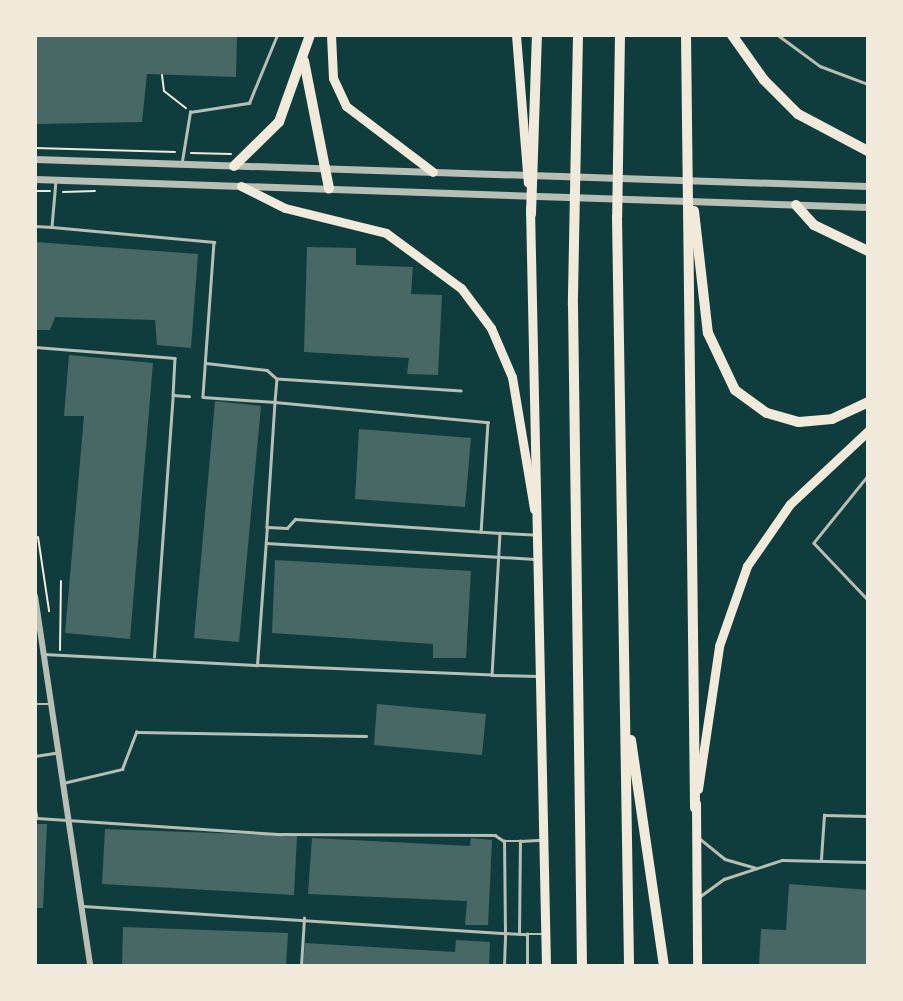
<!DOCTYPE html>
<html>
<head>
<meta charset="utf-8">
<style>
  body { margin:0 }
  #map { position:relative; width:903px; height:1001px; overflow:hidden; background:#0f3d3e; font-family:"Roboto Serif",serif }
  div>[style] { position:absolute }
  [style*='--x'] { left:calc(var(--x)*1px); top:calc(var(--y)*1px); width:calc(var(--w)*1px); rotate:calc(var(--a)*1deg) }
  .building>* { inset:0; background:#486865 }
  .path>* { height:2px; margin:-1px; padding:0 1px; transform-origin:1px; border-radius:1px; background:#f1e9da }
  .service>* { height:2.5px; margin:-1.25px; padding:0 1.25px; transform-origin:1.25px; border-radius:1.25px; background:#b8beb3 }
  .minor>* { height:6px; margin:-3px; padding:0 3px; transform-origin:3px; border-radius:3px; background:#b8beb3 }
  .tertiary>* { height:7px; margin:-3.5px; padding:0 3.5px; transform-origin:3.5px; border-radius:3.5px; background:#b8beb3 }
  .primary>* { height:9px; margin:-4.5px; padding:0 4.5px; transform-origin:4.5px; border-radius:4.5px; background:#f1e9da }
  .motorway>* { height:10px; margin:-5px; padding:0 5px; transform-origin:5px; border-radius:5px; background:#f1e9da }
  span { translate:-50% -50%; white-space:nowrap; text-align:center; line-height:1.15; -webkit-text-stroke:5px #f1e9da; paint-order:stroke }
  .frame { position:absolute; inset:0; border:37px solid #f1e9da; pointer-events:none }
</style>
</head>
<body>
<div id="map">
  <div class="building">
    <i style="clip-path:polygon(35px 35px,237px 35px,236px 77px,147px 74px,142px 122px,35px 124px)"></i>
    <i style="clip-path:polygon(35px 242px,198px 254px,191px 348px,157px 345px,155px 320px,55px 317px,50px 330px,35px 330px)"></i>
    <i style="clip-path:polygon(307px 247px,356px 248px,356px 265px,413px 267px,411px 294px,442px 295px,438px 375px,407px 374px,409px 358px,304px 352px)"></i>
    <i style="clip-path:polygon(69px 355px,153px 363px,130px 639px,65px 633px,84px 416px,64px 416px)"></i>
    <i style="clip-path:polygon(215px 401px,261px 406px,239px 642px,194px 638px)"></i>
    <i style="clip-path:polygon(359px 429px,471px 438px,465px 507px,355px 499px)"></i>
    <i style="clip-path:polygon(275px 560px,471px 571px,466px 658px,433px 658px,433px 644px,272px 633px)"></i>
    <i style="clip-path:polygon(377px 704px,486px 714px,482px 755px,374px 745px)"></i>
    <i style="clip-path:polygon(35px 824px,47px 824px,43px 908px,35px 908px)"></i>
    <i style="clip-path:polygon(105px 829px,297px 836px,294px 895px,102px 884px)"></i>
    <i style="clip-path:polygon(312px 838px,470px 846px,471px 838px,492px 840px,488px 925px,465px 925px,467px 901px,308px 894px)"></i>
    <i style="clip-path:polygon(789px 884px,868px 890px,868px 966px,759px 966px,761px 929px,786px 930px)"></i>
    <i style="clip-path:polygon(123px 927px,288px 933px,286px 966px,122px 966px)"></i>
    <i style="clip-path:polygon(456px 940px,490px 942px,489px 966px,303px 966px,305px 943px,455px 952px)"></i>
  </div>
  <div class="path">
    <i style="--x:162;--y:75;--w:16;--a:83"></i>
    <i style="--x:164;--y:91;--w:28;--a:38"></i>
    <i style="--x:35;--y:148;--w:140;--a:1.6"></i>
    <i style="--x:191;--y:153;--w:40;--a:1.4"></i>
    <i style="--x:35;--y:191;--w:15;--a:0"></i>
    <i style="--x:63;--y:192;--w:32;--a:-2"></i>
    <i style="--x:38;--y:537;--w:75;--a:81.5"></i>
    <i style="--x:60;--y:650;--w:69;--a:-89.2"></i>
  </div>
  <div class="service">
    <i style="--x:778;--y:35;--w:52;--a:36.4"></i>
    <i style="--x:820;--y:66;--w:51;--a:20.6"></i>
    <i style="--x:182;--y:161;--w:50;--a:-80.7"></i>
    <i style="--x:190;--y:112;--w:60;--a:-8.7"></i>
    <i style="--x:249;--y:103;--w:74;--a:-67.6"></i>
    <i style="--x:56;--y:181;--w:46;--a:95"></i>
    <i style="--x:52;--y:227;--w:163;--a:5.3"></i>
    <i style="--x:214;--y:242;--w:155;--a:94.1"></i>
    <i style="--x:203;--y:397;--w:72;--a:4"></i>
    <i style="--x:275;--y:402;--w:125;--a:93.7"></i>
    <i style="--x:35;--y:226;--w:17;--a:3"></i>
    <i style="--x:35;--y:347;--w:140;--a:4.5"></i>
    <i style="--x:175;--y:358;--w:37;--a:93"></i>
    <i style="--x:206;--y:363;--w:61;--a:6.5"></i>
    <i style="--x:267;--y:370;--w:13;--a:42"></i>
    <i style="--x:461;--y:391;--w:184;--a:-176.3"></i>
    <i style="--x:277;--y:379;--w:23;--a:95"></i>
    <i style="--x:275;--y:402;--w:214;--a:5.4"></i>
    <i style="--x:488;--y:422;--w:110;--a:93.6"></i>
    <i style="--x:868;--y:476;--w:86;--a:128.9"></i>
    <i style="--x:814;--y:543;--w:79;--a:46.5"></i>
    <i style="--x:533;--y:535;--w:33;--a:-177"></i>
    <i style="--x:500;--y:533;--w:142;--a:93.2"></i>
    <i style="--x:492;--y:675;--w:46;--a:1.2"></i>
    <i style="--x:266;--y:543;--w:269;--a:3.4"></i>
    <i style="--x:44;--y:654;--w:213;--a:3"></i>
    <i style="--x:154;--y:657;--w:263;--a:-85.9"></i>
    <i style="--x:173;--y:395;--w:16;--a:4"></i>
    <i style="--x:492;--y:675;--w:235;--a:-177.6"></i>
    <i style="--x:257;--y:665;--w:138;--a:-85.9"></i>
    <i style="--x:267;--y:527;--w:20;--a:3"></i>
    <i style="--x:287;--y:528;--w:12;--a:-48"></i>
    <i style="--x:295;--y:519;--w:205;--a:3.9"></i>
    <i style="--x:35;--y:704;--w:13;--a:0"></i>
    <i style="--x:35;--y:756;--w:24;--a:-9"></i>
    <i style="--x:63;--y:783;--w:61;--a:-13.3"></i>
    <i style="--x:122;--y:769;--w:40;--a:-69"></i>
    <i style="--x:136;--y:732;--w:230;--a:1"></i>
    <i style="--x:35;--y:807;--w:11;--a:80"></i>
    <i style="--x:37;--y:818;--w:245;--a:3.8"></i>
    <i style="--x:281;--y:834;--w:214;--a:0.3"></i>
    <i style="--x:495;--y:835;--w:11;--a:34"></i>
    <i style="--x:699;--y:838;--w:33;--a:39"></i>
    <i style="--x:725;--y:859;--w:33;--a:16"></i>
    <i style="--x:821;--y:859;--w:44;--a:-86.1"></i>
    <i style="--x:824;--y:815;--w:44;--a:1.3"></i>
    <i style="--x:699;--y:897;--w:31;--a:-36"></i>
    <i style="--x:724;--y:879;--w:61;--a:-18.1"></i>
    <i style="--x:782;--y:860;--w:86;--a:1.3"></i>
    <i style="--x:83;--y:906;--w:423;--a:3.7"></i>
    <i style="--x:505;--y:933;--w:92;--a:-90.6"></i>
    <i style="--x:504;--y:841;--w:16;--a:0"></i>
    <i style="--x:519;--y:934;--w:93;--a:-89.4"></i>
    <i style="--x:520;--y:841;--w:22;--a:-3"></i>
    <i style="--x:301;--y:966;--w:48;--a:-86.4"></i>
    <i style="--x:504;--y:966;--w:33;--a:-88"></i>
    <i style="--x:505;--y:933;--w:22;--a:3"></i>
    <i style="--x:527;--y:966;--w:32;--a:-90"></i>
    <i style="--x:527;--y:934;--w:18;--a:0"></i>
  </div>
  <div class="minor">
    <i style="--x:35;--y:596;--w:374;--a:81.5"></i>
  </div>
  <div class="tertiary">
    <i style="--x:35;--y:159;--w:833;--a:1.86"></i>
    <i style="--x:35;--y:179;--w:833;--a:1.93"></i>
  </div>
  <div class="primary">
    <i style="--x:331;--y:35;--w:43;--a:87.3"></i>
    <i style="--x:333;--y:78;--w:31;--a:65"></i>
    <i style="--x:346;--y:106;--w:109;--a:37.2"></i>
    <i style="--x:516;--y:35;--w:148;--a:85.4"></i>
    <i style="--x:241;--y:186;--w:49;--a:26.6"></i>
    <i style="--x:285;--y:208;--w:104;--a:13.9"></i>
    <i style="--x:386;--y:233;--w:93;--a:36.3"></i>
    <i style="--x:461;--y:288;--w:50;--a:53.1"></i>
    <i style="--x:491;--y:328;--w:53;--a:66.8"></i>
    <i style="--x:512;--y:377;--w:134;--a:80.5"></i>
    <i style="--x:530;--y:208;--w:758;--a:88.79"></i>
    <i style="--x:698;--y:789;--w:145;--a:-81.6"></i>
    <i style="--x:719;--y:646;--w:85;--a:-70.7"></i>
    <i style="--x:747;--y:566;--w:75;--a:-55.3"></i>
    <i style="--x:790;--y:504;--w:107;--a:-43.1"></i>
    <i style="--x:696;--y:803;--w:163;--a:89.6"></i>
  </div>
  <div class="motorway">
    <i style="--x:578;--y:35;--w:270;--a:91.1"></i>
    <i style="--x:573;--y:305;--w:661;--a:89.22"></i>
    <i style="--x:620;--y:35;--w:182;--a:90.9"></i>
    <i style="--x:617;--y:217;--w:749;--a:89.08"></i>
    <i style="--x:686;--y:35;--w:773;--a:89.33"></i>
    <i style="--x:732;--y:35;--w:55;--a:54.6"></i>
    <i style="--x:764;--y:80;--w:48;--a:45"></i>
    <i style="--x:798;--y:114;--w:79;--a:27.9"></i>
    <i style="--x:304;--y:61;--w:130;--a:78.9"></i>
    <i style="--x:234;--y:166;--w:63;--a:-44.4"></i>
    <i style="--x:279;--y:122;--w:92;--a:-70.4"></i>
    <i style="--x:796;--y:205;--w:27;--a:48"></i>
    <i style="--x:814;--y:225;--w:60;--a:25.7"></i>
    <i style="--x:694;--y:211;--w:123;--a:83.5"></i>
    <i style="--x:708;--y:333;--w:63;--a:64.7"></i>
    <i style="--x:735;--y:390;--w:39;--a:36"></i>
    <i style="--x:767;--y:413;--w:33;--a:16"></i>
    <i style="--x:799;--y:422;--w:33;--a:-5"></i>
    <i style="--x:832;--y:419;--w:40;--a:-25"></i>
    <i style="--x:531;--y:214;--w:179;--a:-88.1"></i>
    <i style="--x:631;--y:740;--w:228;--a:81.7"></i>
  </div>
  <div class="frame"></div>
</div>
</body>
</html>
